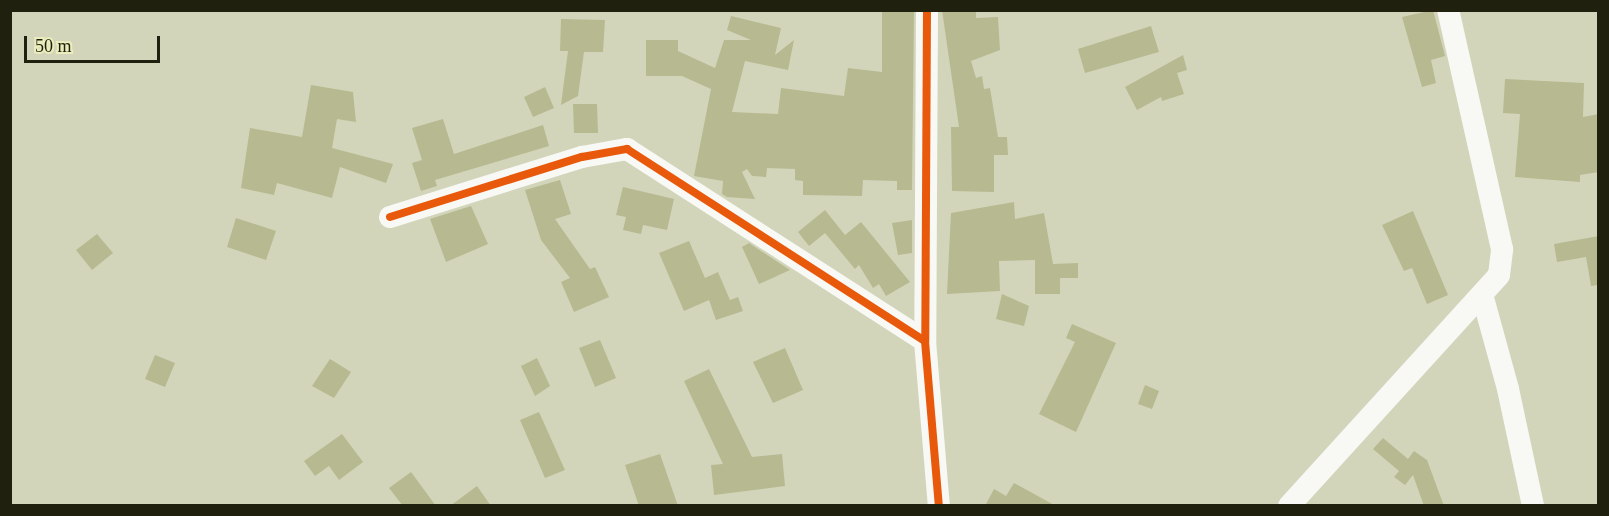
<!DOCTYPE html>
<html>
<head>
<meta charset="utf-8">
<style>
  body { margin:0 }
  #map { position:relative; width:1609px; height:516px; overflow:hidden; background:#d3d5ba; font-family:Georgia,serif }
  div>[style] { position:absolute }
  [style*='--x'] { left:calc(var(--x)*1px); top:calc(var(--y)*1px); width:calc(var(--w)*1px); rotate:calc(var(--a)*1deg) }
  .building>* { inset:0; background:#b7b991 }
  .minor>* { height:22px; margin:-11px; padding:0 11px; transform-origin:11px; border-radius:11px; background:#f8f9f5 }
  .cycleway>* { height:8px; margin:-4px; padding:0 4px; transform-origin:4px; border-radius:4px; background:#e8590c }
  span { translate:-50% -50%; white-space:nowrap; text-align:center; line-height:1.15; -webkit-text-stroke:4.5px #eaedbc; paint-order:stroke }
  .frame { position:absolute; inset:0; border:12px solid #1f200d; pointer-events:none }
  .scale { position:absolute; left:24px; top:36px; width:136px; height:27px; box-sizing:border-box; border:3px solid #1f200d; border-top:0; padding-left:8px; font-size:18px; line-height:21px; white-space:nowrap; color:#1f200d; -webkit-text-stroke:4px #eaedbc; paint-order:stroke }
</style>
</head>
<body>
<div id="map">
  <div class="building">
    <i style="clip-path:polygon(882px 10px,914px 10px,912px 190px,897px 190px,897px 181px,863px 180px,862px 196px,803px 195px,803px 181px,795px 180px,795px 169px,767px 168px,766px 177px,752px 176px,747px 169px,742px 172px,755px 199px,727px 197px,722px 194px,723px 181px,694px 176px,711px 89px,682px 76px,646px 76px,646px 40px,678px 40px,678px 51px,715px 68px,724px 40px,751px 40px,727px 30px,731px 16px,781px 28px,775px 55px,794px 40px,788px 70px,745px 61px,732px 112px,778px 114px,781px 88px,844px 96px,848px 68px,882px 72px)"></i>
    <i style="clip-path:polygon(942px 10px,976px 10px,976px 18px,998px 17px,1000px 50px,971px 61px,976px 78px,982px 76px,984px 89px,990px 88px,998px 137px,1007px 137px,1008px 155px,994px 155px,994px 192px,952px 191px,951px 127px,959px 127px)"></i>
    <i style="clip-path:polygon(1433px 10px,1445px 56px,1431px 60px,1436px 83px,1422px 87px,1402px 17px)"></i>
    <i style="clip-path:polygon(561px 19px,605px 20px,603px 52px,584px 52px,578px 96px,561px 105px,568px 51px,560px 51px)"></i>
    <i style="clip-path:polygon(1151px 26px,1159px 52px,1085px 73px,1078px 49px)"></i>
    <i style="clip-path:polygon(1183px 55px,1187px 70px,1177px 73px,1184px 94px,1162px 101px,1161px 97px,1137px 110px,1125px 87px)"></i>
    <i style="clip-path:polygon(1505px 79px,1584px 83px,1583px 117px,1599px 114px,1599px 172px,1580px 175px,1580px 182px,1515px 177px,1520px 114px,1503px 113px)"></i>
    <i style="clip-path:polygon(311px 85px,353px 92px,356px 122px,337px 119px,332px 148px,393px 164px,386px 183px,340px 167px,332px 198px,277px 183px,274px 195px,241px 188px,250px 128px,302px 137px)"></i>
    <i style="clip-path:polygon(545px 87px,554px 108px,533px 117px,524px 97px)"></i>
    <i style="clip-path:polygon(573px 104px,597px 104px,598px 133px,574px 133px)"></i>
    <i style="clip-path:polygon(443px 119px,454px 154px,543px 125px,549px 146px,435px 180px,437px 186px,421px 191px,412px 163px,422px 160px,412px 128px)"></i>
    <i style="clip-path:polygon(560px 180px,571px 214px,555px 219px,590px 269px,595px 267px,609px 297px,574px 312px,561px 282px,570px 278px,541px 240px,525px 190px)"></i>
    <i style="clip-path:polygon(623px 187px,674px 199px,667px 230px,643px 225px,641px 234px,623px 230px,626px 217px,616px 215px)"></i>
    <i style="clip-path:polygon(1014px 202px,1015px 219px,1044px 213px,1053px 264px,1078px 263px,1078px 278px,1060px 278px,1060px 294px,1035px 294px,1035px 260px,999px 261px,1000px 291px,947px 294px,951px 213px)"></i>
    <i style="clip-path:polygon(471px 206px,488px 244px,446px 262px,430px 219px)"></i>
    <i style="clip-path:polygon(825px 210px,845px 235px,861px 222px,910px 282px,886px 296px,879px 284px,873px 288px,859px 265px,855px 269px,825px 233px,809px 246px,798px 232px)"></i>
    <i style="clip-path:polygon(1413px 211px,1448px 295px,1427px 304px,1412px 268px,1404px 271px,1382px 225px)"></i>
    <i style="clip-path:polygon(236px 218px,276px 231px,266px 260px,227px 247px)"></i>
    <i style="clip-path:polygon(912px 220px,912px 253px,898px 255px,892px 223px)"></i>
    <i style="clip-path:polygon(97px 234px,113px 253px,92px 270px,76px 250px)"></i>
    <i style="clip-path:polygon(1599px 236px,1599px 285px,1591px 286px,1586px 257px,1557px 262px,1554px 244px)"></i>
    <i style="clip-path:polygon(689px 241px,705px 278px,718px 272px,730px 300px,738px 297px,743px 311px,716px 320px,709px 300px,684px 311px,659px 253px)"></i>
    <i style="clip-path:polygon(749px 243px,790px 270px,759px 284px,742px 247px)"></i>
    <i style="clip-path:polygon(1002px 294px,1029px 306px,1024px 326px,996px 319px)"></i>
    <i style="clip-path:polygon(1072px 324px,1116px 343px,1076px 432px,1039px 414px,1075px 342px,1066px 338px)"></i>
    <i style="clip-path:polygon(600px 340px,616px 378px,595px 387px,579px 348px)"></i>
    <i style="clip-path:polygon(785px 348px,803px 390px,773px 403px,753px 362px)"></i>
    <i style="clip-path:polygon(155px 355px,175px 363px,165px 387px,145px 379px)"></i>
    <i style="clip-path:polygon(537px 358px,550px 386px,535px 396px,521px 366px)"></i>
    <i style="clip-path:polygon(330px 359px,351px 372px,334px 398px,312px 386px)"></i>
    <i style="clip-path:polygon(709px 369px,752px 457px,782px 454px,785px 486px,714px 495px,711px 465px,723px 464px,684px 381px)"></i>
    <i style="clip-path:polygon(1145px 385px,1159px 391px,1152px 409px,1138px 404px)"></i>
    <i style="clip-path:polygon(539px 412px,565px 470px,545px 478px,520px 420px)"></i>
    <i style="clip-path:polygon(342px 434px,363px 462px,339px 480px,329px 466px,315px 476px,304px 461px)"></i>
    <i style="clip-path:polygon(1383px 438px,1408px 459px,1414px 451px,1427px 460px,1444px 506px,1424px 506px,1413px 475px,1405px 485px,1394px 477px,1399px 471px,1373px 449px)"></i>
    <i style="clip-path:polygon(660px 454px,678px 506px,639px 506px,625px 465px)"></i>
    <i style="clip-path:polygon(411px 472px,436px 506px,403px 506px,389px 488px)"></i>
    <i style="clip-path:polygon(1014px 483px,1056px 506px,985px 506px,994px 489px,1006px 496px)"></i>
    <i style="clip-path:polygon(477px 486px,491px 506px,450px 506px)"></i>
  </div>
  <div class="minor">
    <i style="--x:927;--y:10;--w:331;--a:90.3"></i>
    <i style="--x:925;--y:341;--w:166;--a:85.2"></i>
    <i style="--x:390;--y:217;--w:201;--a:-17.4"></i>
    <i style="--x:582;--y:157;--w:46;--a:-10.1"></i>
    <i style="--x:627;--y:149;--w:354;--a:32.8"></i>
    <i style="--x:1483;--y:298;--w:94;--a:74.6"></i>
    <i style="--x:1508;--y:389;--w:120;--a:77.9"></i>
    <i style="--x:1289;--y:506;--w:312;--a:-47.7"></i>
    <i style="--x:1499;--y:275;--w:26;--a:-83"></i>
    <i style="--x:1502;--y:249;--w:245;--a:-102.7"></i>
  </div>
  <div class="cycleway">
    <i style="--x:927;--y:10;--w:331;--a:90.3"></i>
    <i style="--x:925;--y:341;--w:166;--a:85.2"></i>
    <i style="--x:390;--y:217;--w:201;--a:-17.4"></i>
    <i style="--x:582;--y:157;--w:46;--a:-10.1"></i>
    <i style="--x:627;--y:149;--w:354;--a:32.8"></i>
  </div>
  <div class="frame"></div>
  <div class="scale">50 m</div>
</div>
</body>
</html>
